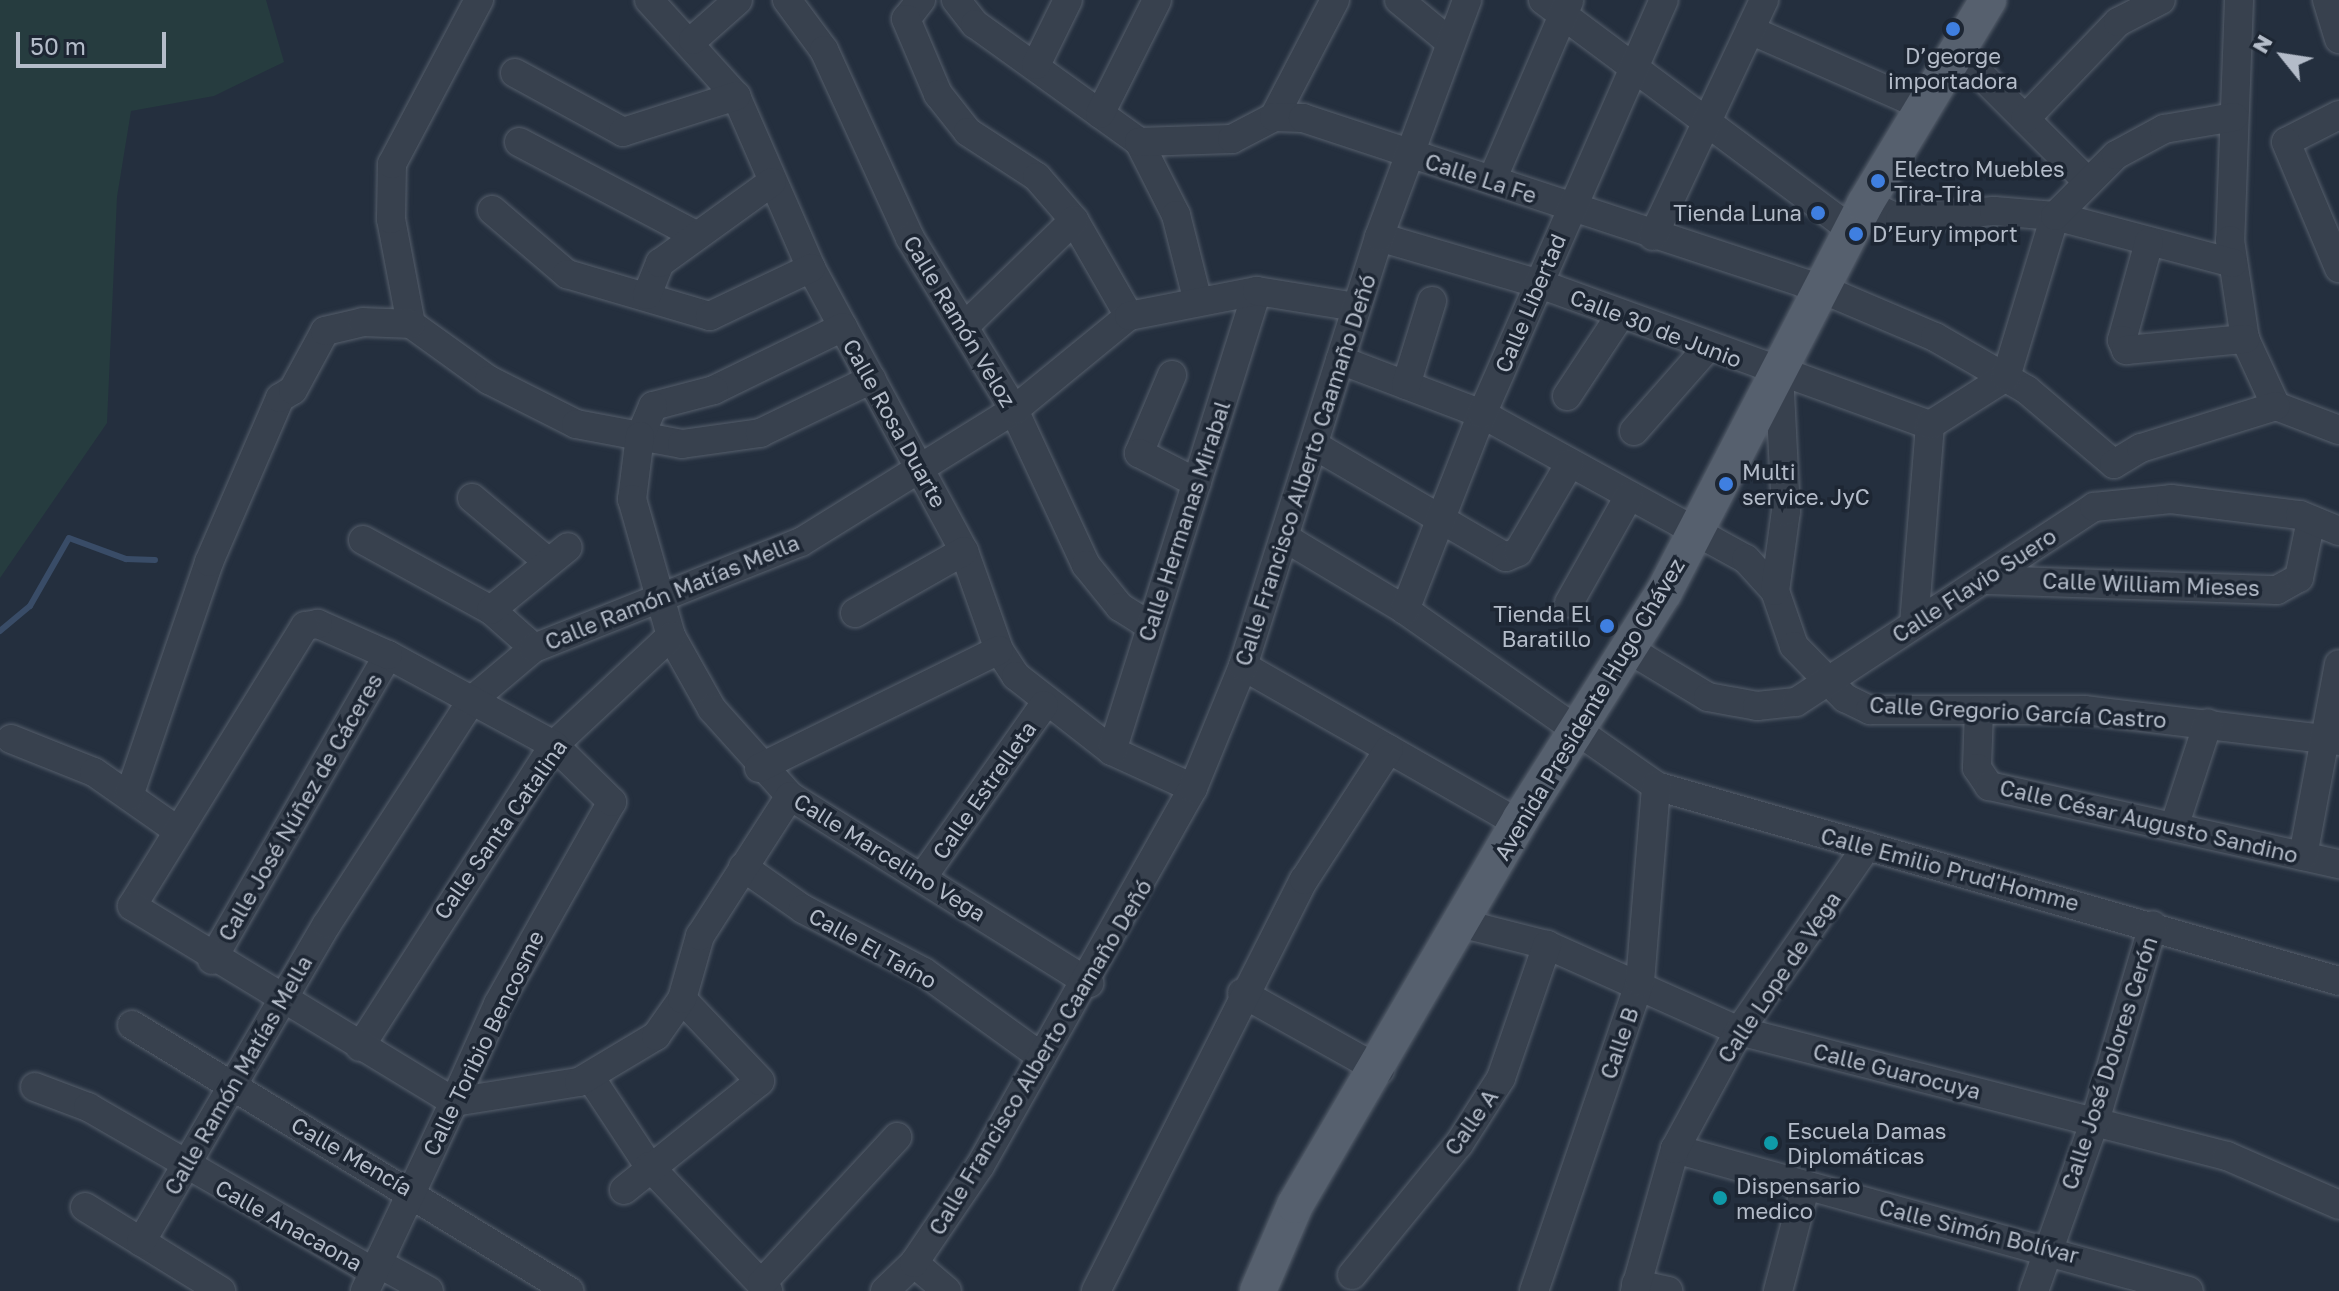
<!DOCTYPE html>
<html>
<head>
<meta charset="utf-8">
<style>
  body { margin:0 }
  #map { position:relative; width:2339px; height:1291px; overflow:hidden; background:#242f3e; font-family:"Golos Text",sans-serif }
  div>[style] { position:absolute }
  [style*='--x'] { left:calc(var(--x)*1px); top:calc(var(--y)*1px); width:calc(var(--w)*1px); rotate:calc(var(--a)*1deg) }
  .green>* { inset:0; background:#263c3f }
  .stream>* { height:6px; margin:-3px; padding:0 3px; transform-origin:3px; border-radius:3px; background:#394c67 }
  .roads { filter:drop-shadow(0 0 2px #565f6c) drop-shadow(0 0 2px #565f6c) }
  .minor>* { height:28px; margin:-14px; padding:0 14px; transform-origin:14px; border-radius:14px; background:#38414e }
  .major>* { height:36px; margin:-18px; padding:0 18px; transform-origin:18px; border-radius:18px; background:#56606e }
  .dots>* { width:22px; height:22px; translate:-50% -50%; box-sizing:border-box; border:4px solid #1d2633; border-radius:50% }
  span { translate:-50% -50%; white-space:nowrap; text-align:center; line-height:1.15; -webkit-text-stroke:7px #1d2633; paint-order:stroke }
  .poi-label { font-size:22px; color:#b4bcc9 }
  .left { translate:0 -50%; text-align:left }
  .right { translate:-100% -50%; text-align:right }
  .street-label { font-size:22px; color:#b4bcc9 }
  .north { position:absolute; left:2243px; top:16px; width:80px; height:80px; -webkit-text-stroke:6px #1d2633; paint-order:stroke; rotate:300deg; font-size:22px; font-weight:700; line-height:32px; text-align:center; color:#b4bcc9 }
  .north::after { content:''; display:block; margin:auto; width:28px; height:36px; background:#b4bcc9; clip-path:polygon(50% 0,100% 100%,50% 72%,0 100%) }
  .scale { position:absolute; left:16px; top:32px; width:150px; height:36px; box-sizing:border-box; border:4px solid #b4bcc9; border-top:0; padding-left:10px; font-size:24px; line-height:28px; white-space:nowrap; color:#b4bcc9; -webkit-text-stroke:6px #1d2633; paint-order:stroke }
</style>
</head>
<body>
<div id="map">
  <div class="green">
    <i style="clip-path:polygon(0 0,266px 0,284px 62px,214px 96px,131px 111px,117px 197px,107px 423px,0 578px)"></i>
  </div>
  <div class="stream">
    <i style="--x:0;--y:631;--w:39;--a:-40"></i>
    <i style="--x:30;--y:606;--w:78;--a:-60.2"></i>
    <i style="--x:69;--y:538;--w:61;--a:20.2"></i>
    <i style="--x:126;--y:559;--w:29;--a:2"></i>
  </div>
  <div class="roads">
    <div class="minor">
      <i style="--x:649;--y:0;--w:130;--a:47.8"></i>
      <i style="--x:736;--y:96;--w:188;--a:66.4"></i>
      <i style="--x:811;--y:268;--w:322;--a:61.6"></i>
      <i style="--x:964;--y:551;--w:105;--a:70.5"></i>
      <i style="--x:999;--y:650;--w:31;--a:57"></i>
      <i style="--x:1016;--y:676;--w:122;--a:38"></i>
      <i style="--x:1112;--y:751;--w:89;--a:24.6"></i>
      <i style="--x:787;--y:0;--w:62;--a:53.5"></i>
      <i style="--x:824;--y:50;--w:207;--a:65.4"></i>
      <i style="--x:910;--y:238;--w:201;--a:58.8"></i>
      <i style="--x:1014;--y:410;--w:171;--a:65.1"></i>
      <i style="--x:1086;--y:565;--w:54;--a:51"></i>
      <i style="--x:1120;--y:607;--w:36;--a:32"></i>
      <i style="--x:921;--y:0;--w:24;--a:128"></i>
      <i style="--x:906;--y:19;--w:82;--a:66.9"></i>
      <i style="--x:938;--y:94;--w:48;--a:51.7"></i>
      <i style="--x:968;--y:132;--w:82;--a:33.1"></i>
      <i style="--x:1037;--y:177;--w:57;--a:49.3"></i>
      <i style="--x:1074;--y:220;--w:111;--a:60.2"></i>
      <i style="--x:956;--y:0;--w:31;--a:52"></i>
      <i style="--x:975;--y:24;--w:202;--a:35.7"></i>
      <i style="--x:1139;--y:142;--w:82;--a:63.1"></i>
      <i style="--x:1176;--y:215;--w:86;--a:75.8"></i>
      <i style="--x:1399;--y:0;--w:67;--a:39.6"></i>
      <i style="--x:1543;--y:0;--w:387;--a:36.7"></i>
      <i style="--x:2239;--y:0;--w:240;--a:92.1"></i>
      <i style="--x:2230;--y:240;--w:100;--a:81.4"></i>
      <i style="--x:2245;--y:339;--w:74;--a:65.2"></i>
      <i style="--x:2276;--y:406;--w:67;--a:20.9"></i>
      <i style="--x:2327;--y:0;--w:41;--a:72.9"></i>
      <i style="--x:1750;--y:30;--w:189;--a:23.7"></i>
      <i style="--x:693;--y:40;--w:60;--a:-41.6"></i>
      <i style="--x:1957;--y:51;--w:181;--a:45"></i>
      <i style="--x:1036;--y:65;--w:72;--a:-63.8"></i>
      <i style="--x:515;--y:73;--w:123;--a:28.6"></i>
      <i style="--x:623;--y:132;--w:119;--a:-17.7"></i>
      <i style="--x:1100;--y:114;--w:127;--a:-63.4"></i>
      <i style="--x:2339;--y:115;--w:59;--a:153"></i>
      <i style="--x:2286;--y:142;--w:137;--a:67.2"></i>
      <i style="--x:1274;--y:117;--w:132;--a:-62.5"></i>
      <i style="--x:2025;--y:119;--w:134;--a:-46.2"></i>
      <i style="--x:2118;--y:22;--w:48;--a:-27.1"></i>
      <i style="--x:519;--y:142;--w:201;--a:27.8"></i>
      <i style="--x:1139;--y:142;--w:93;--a:-1.8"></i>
      <i style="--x:1232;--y:139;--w:47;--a:-27.6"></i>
      <i style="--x:1274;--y:117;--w:29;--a:2"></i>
      <i style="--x:1303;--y:118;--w:546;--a:18.24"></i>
      <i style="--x:1822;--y:289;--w:123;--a:23"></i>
      <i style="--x:1935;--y:337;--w:106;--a:29.9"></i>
      <i style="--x:2027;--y:390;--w:114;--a:40.4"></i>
      <i style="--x:2114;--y:464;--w:31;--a:-31"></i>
      <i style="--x:2141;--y:448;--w:141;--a:-17.3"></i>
      <i style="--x:1492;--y:180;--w:195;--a:-66.7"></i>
      <i style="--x:1865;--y:204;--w:38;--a:23"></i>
      <i style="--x:1900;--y:219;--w:94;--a:-4.9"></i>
      <i style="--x:1994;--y:211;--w:61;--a:4.7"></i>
      <i style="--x:2055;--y:216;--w:184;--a:14.8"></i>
      <i style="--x:492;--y:210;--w:99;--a:40.5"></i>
      <i style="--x:567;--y:274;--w:149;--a:16.4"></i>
      <i style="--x:710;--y:316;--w:112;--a:-25.4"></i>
      <i style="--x:1653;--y:236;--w:261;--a:-64.8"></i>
      <i style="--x:1379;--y:237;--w:168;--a:16.3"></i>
      <i style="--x:1540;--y:284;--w:415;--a:19.9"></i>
      <i style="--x:2149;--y:242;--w:102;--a:105.4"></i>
      <i style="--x:2122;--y:340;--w:11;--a:68"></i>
      <i style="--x:2126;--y:350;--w:120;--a:-5.3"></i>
      <i style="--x:647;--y:295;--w:35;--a:-68"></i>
      <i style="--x:660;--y:263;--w:138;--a:-35.9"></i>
      <i style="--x:411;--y:324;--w:96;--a:35.7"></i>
      <i style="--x:489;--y:380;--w:97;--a:26.8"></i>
      <i style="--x:576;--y:424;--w:108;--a:10.7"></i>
      <i style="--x:682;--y:444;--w:79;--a:-8"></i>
      <i style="--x:760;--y:433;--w:124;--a:-25.7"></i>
      <i style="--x:411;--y:324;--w:107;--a:-100.8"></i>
      <i style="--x:391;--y:219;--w:55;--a:-89"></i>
      <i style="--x:392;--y:164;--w:186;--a:-62.1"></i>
      <i style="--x:965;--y:326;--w:152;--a:-44.2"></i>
      <i style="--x:843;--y:327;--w:144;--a:154"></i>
      <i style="--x:714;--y:390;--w:63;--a:165.3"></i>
      <i style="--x:653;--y:406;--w:33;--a:113"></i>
      <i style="--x:640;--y:436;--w:64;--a:97.2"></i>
      <i style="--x:632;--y:499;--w:142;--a:74.1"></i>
      <i style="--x:671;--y:636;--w:84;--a:60.7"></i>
      <i style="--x:712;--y:709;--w:117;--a:48.1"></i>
      <i style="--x:790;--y:796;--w:353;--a:32"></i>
      <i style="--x:1340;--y:360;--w:152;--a:20.8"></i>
      <i style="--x:1482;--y:414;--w:301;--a:28.8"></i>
      <i style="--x:1746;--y:559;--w:43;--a:47.8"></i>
      <i style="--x:1775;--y:591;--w:58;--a:70.9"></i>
      <i style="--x:1794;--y:646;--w:73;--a:45.6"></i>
      <i style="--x:1845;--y:698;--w:28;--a:26"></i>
      <i style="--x:1870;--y:710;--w:214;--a:0"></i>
      <i style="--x:2084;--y:710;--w:257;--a:6.9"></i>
      <i style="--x:1172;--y:375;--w:85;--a:112.9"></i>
      <i style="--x:1139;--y:453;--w:65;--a:27.3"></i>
      <i style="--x:1406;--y:385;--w:88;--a:-72.8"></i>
      <i style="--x:1567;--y:396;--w:98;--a:-56.6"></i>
      <i style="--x:1634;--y:431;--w:112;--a:-48.6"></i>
      <i style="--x:1314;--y:445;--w:222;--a:30.3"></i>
      <i style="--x:1506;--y:557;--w:13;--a:-23"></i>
      <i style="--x:1518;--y:552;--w:103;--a:-59.7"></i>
      <i style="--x:472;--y:498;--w:98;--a:40"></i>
      <i style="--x:1287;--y:539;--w:138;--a:31"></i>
      <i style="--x:1405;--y:610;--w:307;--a:35"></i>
      <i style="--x:1656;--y:786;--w:710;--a:15.93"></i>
      <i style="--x:363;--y:540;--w:146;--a:28.7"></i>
      <i style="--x:491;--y:610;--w:57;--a:41.5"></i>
      <i style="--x:1987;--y:580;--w:290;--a:2"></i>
      <i style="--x:2277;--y:590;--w:25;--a:-29"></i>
      <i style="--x:2299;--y:578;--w:59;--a:-78.3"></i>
      <i style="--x:1775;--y:591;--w:81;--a:-82.2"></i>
      <i style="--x:1786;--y:511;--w:137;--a:-92.9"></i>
      <i style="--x:1569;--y:603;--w:123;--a:-60.7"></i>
      <i style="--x:491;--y:610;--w:99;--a:-39.3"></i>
      <i style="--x:1405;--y:610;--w:211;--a:-68.6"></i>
      <i style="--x:1482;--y:414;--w:452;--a:-66.3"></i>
      <i style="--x:855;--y:613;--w:125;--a:-29.6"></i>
      <i style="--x:1914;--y:624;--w:200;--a:-85.4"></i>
      <i style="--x:1930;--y:425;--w:90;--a:-32.3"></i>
      <i style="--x:2006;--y:377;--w:168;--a:-73.1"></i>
      <i style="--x:2055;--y:216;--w:86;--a:-45"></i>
      <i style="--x:2116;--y:155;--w:55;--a:-28.4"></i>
      <i style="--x:2164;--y:129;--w:71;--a:-9.7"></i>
      <i style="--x:1630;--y:650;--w:91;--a:31.1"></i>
      <i style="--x:1708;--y:697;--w:50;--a:10.4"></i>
      <i style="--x:1757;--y:706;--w:39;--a:-6"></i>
      <i style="--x:1796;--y:702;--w:356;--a:-33.2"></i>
      <i style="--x:2094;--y:507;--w:77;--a:-5.9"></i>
      <i style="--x:2171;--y:499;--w:130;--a:7.1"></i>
      <i style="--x:2300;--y:515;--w:42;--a:22.3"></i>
      <i style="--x:1243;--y:666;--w:317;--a:29.7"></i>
      <i style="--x:1979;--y:710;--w:58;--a:92"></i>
      <i style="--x:1977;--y:768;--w:22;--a:56"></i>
      <i style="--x:1989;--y:786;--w:359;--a:12.6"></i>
      <i style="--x:11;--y:739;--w:89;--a:21.7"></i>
      <i style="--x:94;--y:772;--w:98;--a:35"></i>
      <i style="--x:1112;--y:751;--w:482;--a:-72.5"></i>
      <i style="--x:759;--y:768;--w:267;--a:-26.2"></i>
      <i style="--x:129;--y:796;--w:247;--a:-71.1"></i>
      <i style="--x:209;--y:562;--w:179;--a:-66.6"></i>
      <i style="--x:280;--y:398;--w:15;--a:-32"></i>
      <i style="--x:293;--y:390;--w:67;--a:-61.5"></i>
      <i style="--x:325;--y:331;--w:39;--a:-13"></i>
      <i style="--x:363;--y:322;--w:48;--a:2.4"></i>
      <i style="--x:2174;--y:827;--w:109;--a:-71.9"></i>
      <i style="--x:2303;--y:856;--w:195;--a:-79.4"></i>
      <i style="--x:743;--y:867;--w:73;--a:35"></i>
      <i style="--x:803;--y:909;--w:136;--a:27.5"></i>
      <i style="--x:924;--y:972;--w:145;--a:35.8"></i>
      <i style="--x:924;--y:875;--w:208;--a:-54.8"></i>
      <i style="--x:1460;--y:923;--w:90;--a:14.2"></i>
      <i style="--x:1547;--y:945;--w:210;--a:24.1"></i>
      <i style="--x:1739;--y:1031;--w:504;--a:14.37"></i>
      <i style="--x:2227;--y:1156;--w:122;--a:23.6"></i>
      <i style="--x:212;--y:960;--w:352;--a:-60"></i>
      <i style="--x:1242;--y:993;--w:158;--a:29.2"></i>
      <i style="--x:132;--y:1025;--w:512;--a:31.33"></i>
      <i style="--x:360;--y:1047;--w:359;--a:-57.3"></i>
      <i style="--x:554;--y:745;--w:160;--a:-43"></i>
      <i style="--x:590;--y:1077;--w:107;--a:56.5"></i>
      <i style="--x:649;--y:1166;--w:173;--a:46.4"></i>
      <i style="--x:35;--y:1087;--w:57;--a:20.7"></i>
      <i style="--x:88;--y:1107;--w:330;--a:30"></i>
      <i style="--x:1675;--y:1149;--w:533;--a:15.44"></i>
      <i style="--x:624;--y:1190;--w:174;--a:-38.7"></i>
      <i style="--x:760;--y:1081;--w:113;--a:-133.6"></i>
      <i style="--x:85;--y:1207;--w:160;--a:31.7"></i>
      <i style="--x:141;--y:1242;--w:368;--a:-59.7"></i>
      <i style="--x:327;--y:924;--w:265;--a:-57.1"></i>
      <i style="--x:471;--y:701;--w:82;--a:-40.1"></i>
      <i style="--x:534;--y:648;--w:287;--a:-21.7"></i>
      <i style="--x:801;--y:542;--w:251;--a:-31.8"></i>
      <i style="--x:1014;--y:410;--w:149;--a:-39.3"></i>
      <i style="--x:1129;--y:316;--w:130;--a:-11.1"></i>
      <i style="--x:1257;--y:291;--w:100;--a:9.2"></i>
      <i style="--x:378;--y:1263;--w:58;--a:28.8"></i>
      <i style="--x:914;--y:1263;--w:43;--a:40.3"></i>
      <i style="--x:1352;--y:1275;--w:169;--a:-50.8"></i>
      <i style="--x:1459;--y:1144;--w:78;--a:-57.5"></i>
      <i style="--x:1501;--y:1078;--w:141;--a:-70.9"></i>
      <i style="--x:762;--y:1283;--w:199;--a:-47.2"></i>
      <i style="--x:1636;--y:1284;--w:33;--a:12"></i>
      <i style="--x:365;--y:1291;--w:209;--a:-64.8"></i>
      <i style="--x:454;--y:1102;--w:107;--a:-65.8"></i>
      <i style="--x:498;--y:1004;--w:232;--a:-60.6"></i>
      <i style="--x:612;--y:802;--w:81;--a:-135.5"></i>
      <i style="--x:554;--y:745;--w:189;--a:-151.5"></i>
      <i style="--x:388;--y:655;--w:77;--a:-156.1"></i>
      <i style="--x:318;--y:624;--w:13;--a:171"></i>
      <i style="--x:305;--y:626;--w:329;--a:121.7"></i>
      <i style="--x:132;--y:906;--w:377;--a:31.3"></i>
      <i style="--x:454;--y:1102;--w:127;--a:-9.1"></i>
      <i style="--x:579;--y:1082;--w:90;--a:-30.9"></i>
      <i style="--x:656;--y:1036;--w:45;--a:-54.9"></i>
      <i style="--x:682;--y:999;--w:66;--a:-74.1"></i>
      <i style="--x:700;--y:936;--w:166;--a:-57.3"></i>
      <i style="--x:885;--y:1291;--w:40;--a:-44"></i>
      <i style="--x:914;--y:1263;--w:117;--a:-55.8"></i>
      <i style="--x:980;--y:1166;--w:434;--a:-60.6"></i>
      <i style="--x:1193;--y:788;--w:132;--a:-67.7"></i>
      <i style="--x:1243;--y:666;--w:450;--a:-72.4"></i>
      <i style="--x:1379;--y:237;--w:253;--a:-69.6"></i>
      <i style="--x:1096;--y:1291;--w:461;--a:-63.2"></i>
      <i style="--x:1304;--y:880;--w:156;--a:-57"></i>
      <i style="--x:1534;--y:1291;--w:327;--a:-71.1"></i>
      <i style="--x:1640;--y:982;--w:197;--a:-85.3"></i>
      <i style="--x:1635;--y:1291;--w:148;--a:-74.3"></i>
      <i style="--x:1675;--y:1149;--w:134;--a:-61.5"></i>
      <i style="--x:1739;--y:1031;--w:225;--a:-55.3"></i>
      <i style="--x:1778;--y:1291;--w:106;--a:-75.3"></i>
      <i style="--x:2034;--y:1291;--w:181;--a:-70.3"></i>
      <i style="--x:2095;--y:1121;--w:204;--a:-73.5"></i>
    </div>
    <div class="major">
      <i style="--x:1258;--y:1291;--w:94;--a:-66.7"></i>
      <i style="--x:1295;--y:1205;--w:448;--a:-59.7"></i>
      <i style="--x:1521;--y:818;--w:267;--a:-57.7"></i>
      <i style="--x:1664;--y:592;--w:437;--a:-62.6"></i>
      <i style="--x:1865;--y:204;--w:238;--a:-58.9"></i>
    </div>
  </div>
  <div class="dots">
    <i style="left:1953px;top:29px;background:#3f7fe0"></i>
    <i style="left:1878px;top:181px;background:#3f7fe0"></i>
    <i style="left:1818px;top:213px;background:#3f7fe0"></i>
    <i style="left:1856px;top:234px;background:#3f7fe0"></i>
    <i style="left:1726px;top:484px;background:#3f7fe0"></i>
    <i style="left:1607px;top:626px;background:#3f7fe0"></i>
    <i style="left:1771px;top:1143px;background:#0f9aa8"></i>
    <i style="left:1720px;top:1198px;background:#0f9aa8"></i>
  </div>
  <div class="poi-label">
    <span style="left:1953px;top:68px">D’george<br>importadora</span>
    <span class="left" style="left:1894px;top:181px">Electro Muebles<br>Tira-Tira</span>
    <span class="right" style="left:1802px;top:213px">Tienda Luna</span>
    <span class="left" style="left:1872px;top:234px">D’Eury import</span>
    <span class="left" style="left:1742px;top:484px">Multi<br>service. JyC</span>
    <span class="right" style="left:1591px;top:626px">Tienda El<br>Baratillo</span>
    <span class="left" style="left:1787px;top:1143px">Escuela Damas<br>Diplomáticas</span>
    <span class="left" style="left:1736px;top:1198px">Dispensario<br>medico</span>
  </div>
  <div class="street-label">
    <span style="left:1481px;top:178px;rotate:18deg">Calle La Fe</span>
    <span style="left:1530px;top:303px;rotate:-67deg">Calle Libertad</span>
    <span style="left:960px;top:321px;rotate:59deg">Calle Ramón Veloz</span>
    <span style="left:1656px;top:328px;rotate:21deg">Calle 30 de Junio</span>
    <span style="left:895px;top:423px;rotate:61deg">Calle Rosa Duarte</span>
    <span style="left:1305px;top:470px;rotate:-72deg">Calle Francisco Alberto Caamaño Deñó</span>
    <span style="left:1184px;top:521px;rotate:-72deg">Calle Hermanas Mirabal</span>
    <span style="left:2151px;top:584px;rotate:2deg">Calle William Mieses</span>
    <span style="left:1974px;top:585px;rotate:-33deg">Calle Flavio Suero</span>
    <span style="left:672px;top:592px;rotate:-22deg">Calle Ramón Matías Mella</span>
    <span style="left:1589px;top:709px;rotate:-59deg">Avenida Presidente Hugo Chávez</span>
    <span style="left:2018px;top:712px;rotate:3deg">Calle Gregorio García Castro</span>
    <span style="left:984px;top:790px;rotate:-55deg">Calle Estrelleta</span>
    <span style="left:300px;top:807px;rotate:-60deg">Calle José Núñez de Cáceres</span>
    <span style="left:2149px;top:821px;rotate:13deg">Calle César Augusto Sandino</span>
    <span style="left:500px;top:829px;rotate:-55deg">Calle Santa Catalina</span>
    <span style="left:890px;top:857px;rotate:32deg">Calle Marcelino Vega</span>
    <span style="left:1950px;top:869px;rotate:15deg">Calle Emilio Prud'Homme</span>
    <span style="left:873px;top:948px;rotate:29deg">Calle El Taíno</span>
    <span style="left:1779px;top:977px;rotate:-56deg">Calle Lope de Vega</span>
    <span style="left:483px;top:1043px;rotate:-64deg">Calle Toribio Bencosme</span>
    <span style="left:1619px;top:1043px;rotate:-71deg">Calle B</span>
    <span style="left:1040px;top:1057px;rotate:-59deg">Calle Francisco Alberto Caamaño Deñó</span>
    <span style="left:2109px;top:1063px;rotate:-72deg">Calle José Dolores Cerón</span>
    <span style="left:1897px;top:1071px;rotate:14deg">Calle Guarocuya</span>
    <span style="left:238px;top:1075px;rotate:-60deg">Calle Ramón Matías Mella</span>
    <span style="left:1471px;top:1122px;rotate:-55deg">Calle A</span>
    <span style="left:352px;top:1156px;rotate:30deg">Calle Mencía</span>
    <span style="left:289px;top:1225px;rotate:29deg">Calle Anacaona</span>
    <span style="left:1979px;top:1231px;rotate:14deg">Calle Simón Bolívar</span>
  </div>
  <div class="north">N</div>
  <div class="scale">50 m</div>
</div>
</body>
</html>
